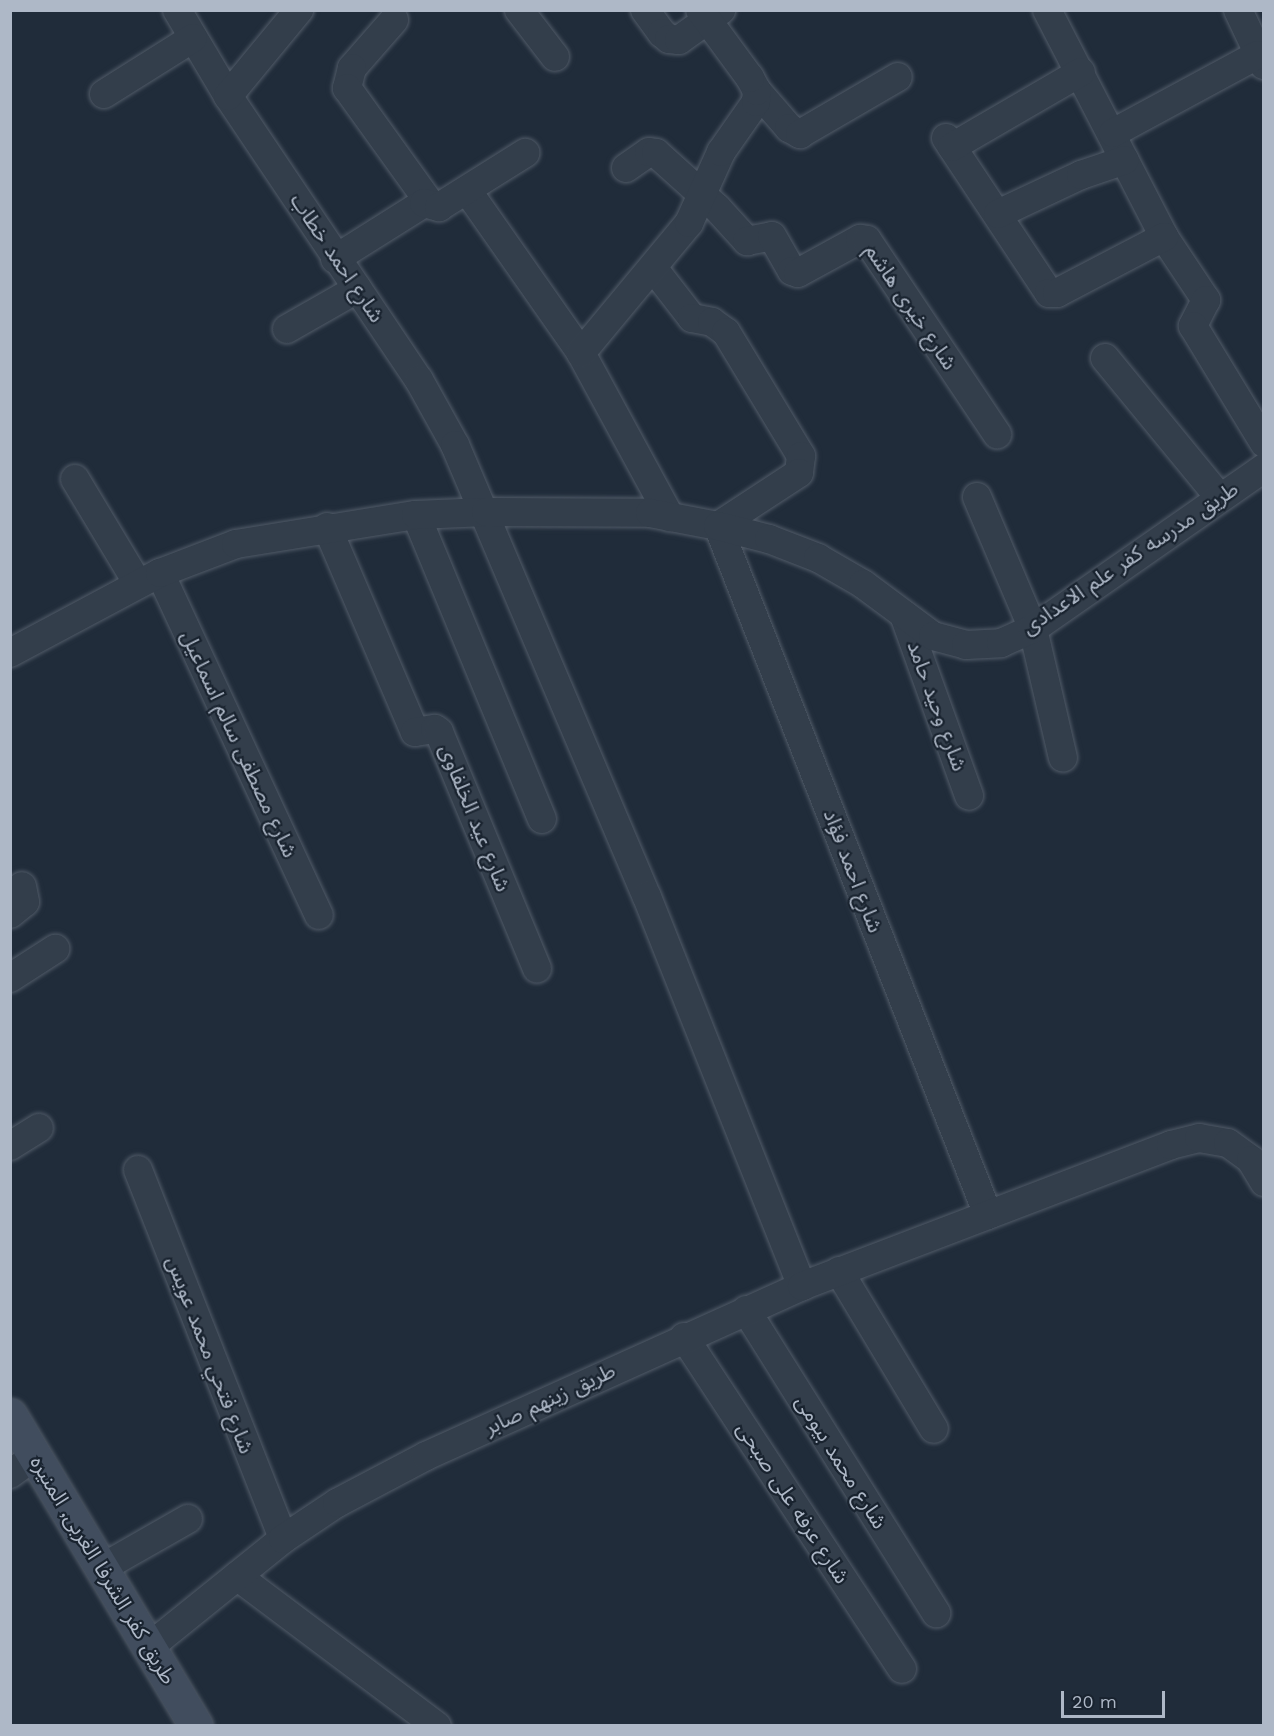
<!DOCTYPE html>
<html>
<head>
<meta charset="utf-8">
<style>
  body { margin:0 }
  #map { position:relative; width:1274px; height:1736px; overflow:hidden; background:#202c3a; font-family:"Work Sans","Noto Sans Arabic",sans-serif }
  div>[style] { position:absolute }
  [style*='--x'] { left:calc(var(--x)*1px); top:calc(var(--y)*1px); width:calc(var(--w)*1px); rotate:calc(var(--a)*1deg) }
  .roads { filter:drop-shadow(0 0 2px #515b68) drop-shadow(0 0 2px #515b68) }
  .street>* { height:28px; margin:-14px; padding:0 14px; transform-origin:14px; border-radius:14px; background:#333e4b }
  .secondary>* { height:33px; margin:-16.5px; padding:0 16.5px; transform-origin:16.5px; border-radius:16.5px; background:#414d5e }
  span { translate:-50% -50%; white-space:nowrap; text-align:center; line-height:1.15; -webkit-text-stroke:4.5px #19232f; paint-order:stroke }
  .street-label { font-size:21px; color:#aeb8c7 }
  .frame { position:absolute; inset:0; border:12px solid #aeb8c7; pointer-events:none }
  .scale { position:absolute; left:1061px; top:1691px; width:104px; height:27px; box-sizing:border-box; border:3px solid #aeb8c7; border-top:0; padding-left:8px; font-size:18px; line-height:21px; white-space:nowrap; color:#aeb8c7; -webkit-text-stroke:4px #19232f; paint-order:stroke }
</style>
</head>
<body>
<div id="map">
  <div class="roads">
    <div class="street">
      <i style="--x:177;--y:10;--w:100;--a:59.3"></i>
      <i style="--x:228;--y:96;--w:342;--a:56.1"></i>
      <i style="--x:419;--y:380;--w:74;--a:61"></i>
      <i style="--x:455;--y:445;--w:491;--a:67"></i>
      <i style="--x:647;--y:897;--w:419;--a:68.3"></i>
      <i style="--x:519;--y:10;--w:59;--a:52.5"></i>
      <i style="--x:645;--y:10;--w:29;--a:54"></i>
      <i style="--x:662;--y:33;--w:9;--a:41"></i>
      <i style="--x:669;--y:39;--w:10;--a:6"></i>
      <i style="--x:679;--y:40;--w:52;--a:-35.5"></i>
      <i style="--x:1047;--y:10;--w:255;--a:62.7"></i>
      <i style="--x:1164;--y:237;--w:76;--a:56.3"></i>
      <i style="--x:1206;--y:300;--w:29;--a:117"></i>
      <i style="--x:1193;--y:326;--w:137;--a:58.7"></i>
      <i style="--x:1238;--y:10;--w:61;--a:64.7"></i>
      <i style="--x:394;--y:20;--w:64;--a:131.2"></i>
      <i style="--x:352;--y:68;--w:21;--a:104"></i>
      <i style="--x:347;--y:88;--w:140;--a:54.3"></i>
      <i style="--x:757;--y:91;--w:49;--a:49.1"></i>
      <i style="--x:789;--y:128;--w:13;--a:29"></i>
      <i style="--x:800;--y:134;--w:113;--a:-30.2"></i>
      <i style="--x:104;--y:94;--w:105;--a:-32.2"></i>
      <i style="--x:228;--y:96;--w:112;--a:-50.5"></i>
      <i style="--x:1113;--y:133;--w:164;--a:-28.4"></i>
      <i style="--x:946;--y:138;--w:186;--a:56.4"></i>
      <i style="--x:1049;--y:293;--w:8;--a:0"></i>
      <i style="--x:1057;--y:293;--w:121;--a:-27.6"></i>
      <i style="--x:952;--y:147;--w:149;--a:-30.2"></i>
      <i style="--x:626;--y:168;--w:28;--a:-35"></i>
      <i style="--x:649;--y:152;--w:7;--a:8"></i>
      <i style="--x:656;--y:153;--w:82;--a:42"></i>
      <i style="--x:717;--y:208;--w:45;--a:47.7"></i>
      <i style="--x:747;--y:241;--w:25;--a:-11"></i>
      <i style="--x:772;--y:236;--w:40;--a:60.3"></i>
      <i style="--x:792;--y:271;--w:6;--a:18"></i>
      <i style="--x:798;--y:273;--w:71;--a:-28.7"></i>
      <i style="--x:860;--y:239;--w:7;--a:8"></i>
      <i style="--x:867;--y:240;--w:234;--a:56.2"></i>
      <i style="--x:467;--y:190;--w:199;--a:55"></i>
      <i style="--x:581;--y:353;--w:187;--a:61.5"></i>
      <i style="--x:998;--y:214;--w:92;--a:-25.2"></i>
      <i style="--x:1081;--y:175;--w:46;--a:-18.8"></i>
      <i style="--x:335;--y:259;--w:105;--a:-32.2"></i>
      <i style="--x:424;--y:203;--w:16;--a:15"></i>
      <i style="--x:439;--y:207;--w:102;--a:-32.1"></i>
      <i style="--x:654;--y:269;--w:62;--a:52.2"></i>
      <i style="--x:692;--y:318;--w:20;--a:11"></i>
      <i style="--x:712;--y:322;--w:17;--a:36"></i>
      <i style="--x:726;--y:332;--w:145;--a:58.8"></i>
      <i style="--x:801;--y:456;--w:17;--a:97"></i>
      <i style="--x:799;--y:473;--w:97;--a:146.8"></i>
      <i style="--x:718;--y:526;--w:740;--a:68.6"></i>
      <i style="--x:287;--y:329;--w:81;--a:-29.7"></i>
      <i style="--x:581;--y:353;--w:169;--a:-50.3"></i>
      <i style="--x:689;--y:223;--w:78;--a:-65.7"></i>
      <i style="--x:721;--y:152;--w:61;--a:-55"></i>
      <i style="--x:756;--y:102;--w:11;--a:-85"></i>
      <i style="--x:757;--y:91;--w:15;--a:-118"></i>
      <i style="--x:750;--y:78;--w:84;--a:-126.3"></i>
      <i style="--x:1105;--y:358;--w:180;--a:50.6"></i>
      <i style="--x:75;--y:479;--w:122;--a:59"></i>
      <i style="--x:977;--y:497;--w:143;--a:67"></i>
      <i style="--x:1033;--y:629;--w:132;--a:76.9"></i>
      <i style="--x:416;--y:515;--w:329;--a:67.5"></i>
      <i style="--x:327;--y:527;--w:223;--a:66.8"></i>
      <i style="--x:415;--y:732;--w:20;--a:-9"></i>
      <i style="--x:435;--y:729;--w:5;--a:37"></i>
      <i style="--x:439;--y:732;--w:256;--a:67.5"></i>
      <i style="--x:160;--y:573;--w:377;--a:65.1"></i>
      <i style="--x:904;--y:615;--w:192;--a:70.2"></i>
      <i style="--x:10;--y:653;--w:170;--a:-28.1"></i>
      <i style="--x:160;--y:573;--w:81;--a:-20.9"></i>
      <i style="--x:236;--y:544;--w:182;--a:-9.2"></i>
      <i style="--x:416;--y:515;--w:70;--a:-2.5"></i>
      <i style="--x:486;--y:512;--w:164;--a:0.3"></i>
      <i style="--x:650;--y:513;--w:69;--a:10.8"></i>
      <i style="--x:718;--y:526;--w:53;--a:14.3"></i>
      <i style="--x:769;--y:539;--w:53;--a:21.2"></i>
      <i style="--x:818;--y:558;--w:52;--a:30"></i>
      <i style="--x:863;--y:584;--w:87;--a:36.6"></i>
      <i style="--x:933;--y:636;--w:34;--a:15"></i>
      <i style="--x:966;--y:645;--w:35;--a:-3"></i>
      <i style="--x:1001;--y:643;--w:35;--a:-24"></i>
      <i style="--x:1033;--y:629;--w:282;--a:-34.9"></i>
      <i style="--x:10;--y:914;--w:19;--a:-39"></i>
      <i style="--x:25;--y:902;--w:16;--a:-101"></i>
      <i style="--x:10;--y:978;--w:54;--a:-32.8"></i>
      <i style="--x:10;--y:1146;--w:34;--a:-32"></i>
      <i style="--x:138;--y:1170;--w:396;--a:68.5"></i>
      <i style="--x:839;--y:1271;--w:184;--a:59"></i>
      <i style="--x:746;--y:1310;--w:358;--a:57.9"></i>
      <i style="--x:684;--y:1337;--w:397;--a:56.7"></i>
      <i style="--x:10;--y:1474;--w:31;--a:-36"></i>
      <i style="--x:102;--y:1568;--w:99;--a:-29.7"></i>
      <i style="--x:237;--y:1576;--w:250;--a:36.9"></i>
      <i style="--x:148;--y:1648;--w:174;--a:-38.9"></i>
      <i style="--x:283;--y:1539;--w:65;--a:-33.7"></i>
      <i style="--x:337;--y:1503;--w:101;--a:-27.8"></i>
      <i style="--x:426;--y:1456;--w:413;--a:-24.3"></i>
      <i style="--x:802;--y:1286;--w:395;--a:-20.9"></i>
      <i style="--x:1171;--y:1145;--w:29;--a:-14"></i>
      <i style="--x:1199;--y:1138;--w:29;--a:10"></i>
      <i style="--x:1228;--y:1143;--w:29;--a:36"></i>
      <i style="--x:1251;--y:1160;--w:26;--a:59"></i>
    </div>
    <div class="secondary">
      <i style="--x:10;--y:1415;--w:362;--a:59.1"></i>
    </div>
  </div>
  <div class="street-label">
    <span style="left:337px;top:258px;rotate:56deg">شارع احمد خطاب</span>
    <span style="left:911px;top:307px;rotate:56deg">شارع خيرى هاشم</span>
    <span style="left:1130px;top:558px;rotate:-34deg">طريق مدرسه كفر علم الاعدادى</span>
    <span style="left:937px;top:706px;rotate:70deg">شارع وحيد حامد</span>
    <span style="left:239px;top:744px;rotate:65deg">شارع مصطفى سالم اسماعيل</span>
    <span style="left:475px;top:818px;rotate:68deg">شارع عيد الخلفاوى</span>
    <span style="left:853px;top:871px;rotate:69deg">شارع احمد فؤاد</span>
    <span style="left:210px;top:1355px;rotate:69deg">شارع فتحي محمد عويس</span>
    <span style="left:550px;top:1399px;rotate:-25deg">طريق زينهم صابر</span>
    <span style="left:841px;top:1462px;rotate:58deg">شارع محمد بيومى</span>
    <span style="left:793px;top:1503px;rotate:57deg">شارع عرفه على صبحى</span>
    <span style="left:103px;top:1570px;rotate:59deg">طريق كفر الشرفا الغربى, المنيره</span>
  </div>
  <div class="frame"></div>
  <div class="scale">20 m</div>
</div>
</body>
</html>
